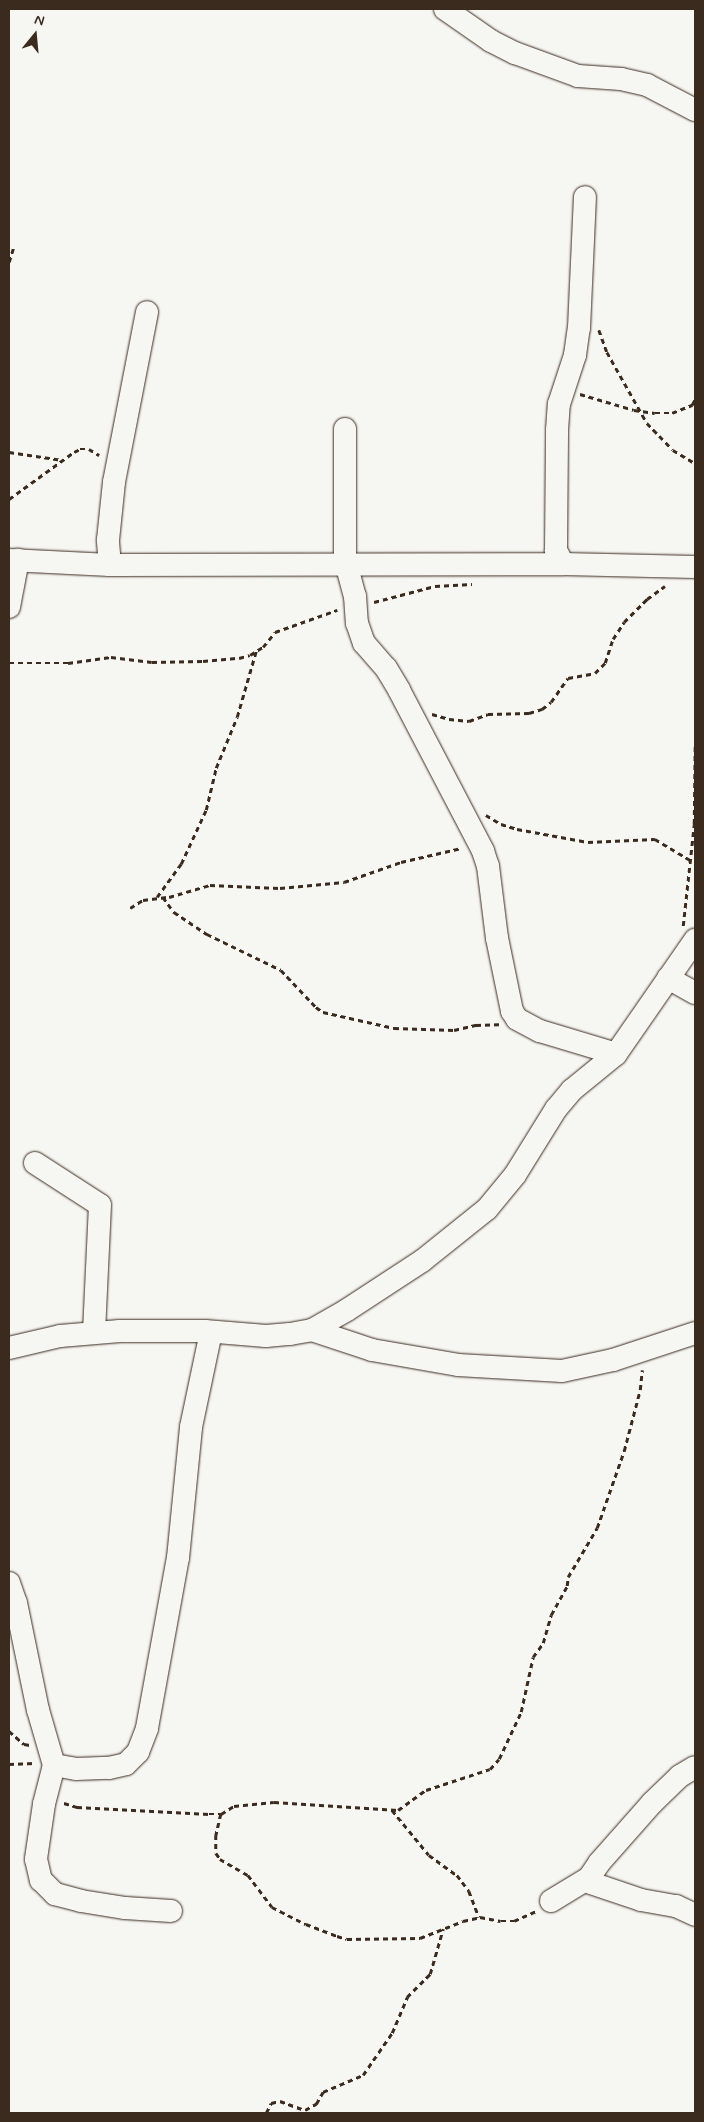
<!DOCTYPE html>
<html>
<head>
<meta charset="utf-8">
<style>
  body { margin:0 }
  #map { position:relative; width:704px; height:2122px; overflow:hidden; background:#f6f6f2; font-family:Mynerve,sans-serif }
  div>[style] { position:absolute }
  [style*='--x'] { left:calc(var(--x)*1px); top:calc(var(--y)*1px); width:calc(var(--w)*1px); rotate:calc(var(--a)*1deg) }
  .path>* { height:2.5px; margin-top:-1.25px; transform-origin:0; background:repeating-linear-gradient(90deg,#3b2a1e 0 5px,transparent 0 9px) }
  .roads { filter:drop-shadow(0 0 1px #3b2a1e) drop-shadow(0 0 1px #3b2a1e) }
  .minor>* { height:22px; margin:-11px; padding:0 11px; transform-origin:11px; border-radius:11px; background:#f6f6f2 }
  span { translate:-50% -50%; white-space:nowrap; text-align:center; line-height:1.15; -webkit-text-stroke:4px #f6f6f2; paint-order:stroke }
  .frame { position:absolute; inset:0; border:10px solid #3b2a1e; pointer-events:none }
  .north { position:absolute; left:10px; top:10px; width:50px; height:50px; -webkit-text-stroke:4px #f6f6f2; paint-order:stroke; rotate:17deg; font-size:14px; font-weight:700; line-height:20px; text-align:center; color:#3b2a1e }
  .north::after { content:''; display:block; margin:auto; width:18px; height:22px; background:#3b2a1e; clip-path:polygon(50% 0,100% 100%,50% 72%,0 100%) }
</style>
</head>
<body>
<div id="map">
  <div class="path">
    <i style="--x:9;--y:262;--w:14;--a:-73"></i>
    <i style="--x:599;--y:330;--w:23;--a:70"></i>
    <i style="--x:607;--y:352;--w:81;--a:60.6"></i>
    <i style="--x:647;--y:423;--w:37;--a:46"></i>
    <i style="--x:673;--y:450;--w:26;--a:31"></i>
    <i style="--x:580;--y:394;--w:56;--a:16.5"></i>
    <i style="--x:634;--y:410;--w:21;--a:8"></i>
    <i style="--x:655;--y:413;--w:17;--a:0"></i>
    <i style="--x:672;--y:413;--w:22;--a:-22"></i>
    <i style="--x:692;--y:405;--w:7;--a:-63"></i>
    <i style="--x:9;--y:452;--w:54;--a:8.6"></i>
    <i style="--x:9;--y:499;--w:80;--a:-35.9"></i>
    <i style="--x:74;--y:452;--w:7;--a:-27"></i>
    <i style="--x:80;--y:449;--w:9;--a:0"></i>
    <i style="--x:89;--y:449;--w:12;--a:31"></i>
    <i style="--x:374;--y:602;--w:63;--a:-14.7"></i>
    <i style="--x:435;--y:586;--w:37;--a:-3"></i>
    <i style="--x:9;--y:663;--w:59;--a:0"></i>
    <i style="--x:68;--y:663;--w:43;--a:-7.9"></i>
    <i style="--x:111;--y:657;--w:41;--a:7"></i>
    <i style="--x:152;--y:662;--w:51;--a:-1.1"></i>
    <i style="--x:203;--y:661;--w:36;--a:-5"></i>
    <i style="--x:239;--y:658;--w:11;--a:-15"></i>
    <i style="--x:250;--y:655;--w:15;--a:-32"></i>
    <i style="--x:263;--y:647;--w:19;--a:-51"></i>
    <i style="--x:275;--y:632;--w:66;--a:-19.5"></i>
    <i style="--x:432;--y:714;--w:18;--a:16"></i>
    <i style="--x:449;--y:719;--w:20;--a:6"></i>
    <i style="--x:469;--y:721;--w:20;--a:-20"></i>
    <i style="--x:488;--y:714;--w:41;--a:-1.4"></i>
    <i style="--x:529;--y:713;--w:14;--a:-17"></i>
    <i style="--x:542;--y:709;--w:11;--a:-38"></i>
    <i style="--x:551;--y:702;--w:29;--a:-55"></i>
    <i style="--x:568;--y:678;--w:27;--a:-10"></i>
    <i style="--x:595;--y:673;--w:14;--a:-45"></i>
    <i style="--x:605;--y:663;--w:25;--a:-72"></i>
    <i style="--x:613;--y:639;--w:20;--a:-57"></i>
    <i style="--x:624;--y:622;--w:33;--a:-45"></i>
    <i style="--x:647;--y:599;--w:22;--a:-36"></i>
    <i style="--x:486;--y:815;--w:17;--a:31"></i>
    <i style="--x:501;--y:824;--w:17;--a:17"></i>
    <i style="--x:517;--y:829;--w:72;--a:10.4"></i>
    <i style="--x:588;--y:842;--w:67;--a:-2.6"></i>
    <i style="--x:655;--y:839;--w:41;--a:31"></i>
    <i style="--x:157;--y:897;--w:41;--a:-54"></i>
    <i style="--x:181;--y:864;--w:60;--a:-65.2"></i>
    <i style="--x:206;--y:810;--w:43;--a:-76.6"></i>
    <i style="--x:216;--y:768;--w:55;--a:-67.6"></i>
    <i style="--x:237;--y:717;--w:69;--a:-73.9"></i>
    <i style="--x:163;--y:897;--w:19;--a:54"></i>
    <i style="--x:174;--y:912;--w:40;--a:34"></i>
    <i style="--x:207;--y:934;--w:82;--a:25.9"></i>
    <i style="--x:281;--y:970;--w:51;--a:46.6"></i>
    <i style="--x:316;--y:1007;--w:9;--a:36"></i>
    <i style="--x:323;--y:1012;--w:73;--a:12.7"></i>
    <i style="--x:394;--y:1028;--w:60;--a:1.9"></i>
    <i style="--x:454;--y:1030;--w:23;--a:-13"></i>
    <i style="--x:476;--y:1025;--w:23;--a:-2"></i>
    <i style="--x:130;--y:908;--w:15;--a:-32"></i>
    <i style="--x:143;--y:900;--w:26;--a:-7"></i>
    <i style="--x:169;--y:897;--w:43;--a:-16.3"></i>
    <i style="--x:210;--y:885;--w:70;--a:2.5"></i>
    <i style="--x:280;--y:888;--w:64;--a:-5.4"></i>
    <i style="--x:344;--y:882;--w:60;--a:-19.3"></i>
    <i style="--x:401;--y:862;--w:62;--a:-13.1"></i>
    <i style="--x:683;--y:926;--w:103;--a:-83.8"></i>
    <i style="--x:694;--y:824;--w:78;--a:-89.3"></i>
    <i style="--x:9;--y:1731;--w:20;--a:41"></i>
    <i style="--x:24;--y:1744;--w:6;--a:9"></i>
    <i style="--x:9;--y:1764;--w:26;--a:-2"></i>
    <i style="--x:64;--y:1803;--w:14;--a:17"></i>
    <i style="--x:77;--y:1807;--w:132;--a:3"></i>
    <i style="--x:209;--y:1814;--w:12;--a:0"></i>
    <i style="--x:221;--y:1814;--w:15;--a:-32"></i>
    <i style="--x:234;--y:1806;--w:40;--a:-5.7"></i>
    <i style="--x:274;--y:1802;--w:124;--a:3.7"></i>
    <i style="--x:398;--y:1810;--w:34;--a:-36"></i>
    <i style="--x:426;--y:1790;--w:67;--a:-18.2"></i>
    <i style="--x:490;--y:1769;--w:13;--a:-48"></i>
    <i style="--x:499;--y:1759;--w:52;--a:-64.9"></i>
    <i style="--x:521;--y:1712;--w:56;--a:-77.7"></i>
    <i style="--x:533;--y:1657;--w:17;--a:-54"></i>
    <i style="--x:543;--y:1643;--w:29;--a:-74"></i>
    <i style="--x:551;--y:1615;--w:33;--a:-61"></i>
    <i style="--x:567;--y:1586;--w:9;--a:-84"></i>
    <i style="--x:568;--y:1577;--w:57;--a:-59.4"></i>
    <i style="--x:597;--y:1528;--w:82;--a:-70.7"></i>
    <i style="--x:624;--y:1451;--w:63;--a:-75.3"></i>
    <i style="--x:640;--y:1390;--w:20;--a:-84"></i>
    <i style="--x:392;--y:1810;--w:58;--a:50.6"></i>
    <i style="--x:429;--y:1855;--w:34;--a:36"></i>
    <i style="--x:457;--y:1875;--w:20;--a:53"></i>
    <i style="--x:469;--y:1891;--w:28;--a:69"></i>
    <i style="--x:221;--y:1814;--w:22;--a:103"></i>
    <i style="--x:216;--y:1835;--w:18;--a:90"></i>
    <i style="--x:216;--y:1853;--w:7;--a:56"></i>
    <i style="--x:220;--y:1859;--w:32;--a:30"></i>
    <i style="--x:248;--y:1875;--w:40;--a:53"></i>
    <i style="--x:272;--y:1907;--w:38;--a:27"></i>
    <i style="--x:306;--y:1924;--w:33;--a:21"></i>
    <i style="--x:337;--y:1936;--w:10;--a:17"></i>
    <i style="--x:347;--y:1939;--w:73;--a:-0.8"></i>
    <i style="--x:420;--y:1938;--w:46;--a:-21.6"></i>
    <i style="--x:463;--y:1921;--w:17;--a:-13"></i>
    <i style="--x:480;--y:1917;--w:21;--a:11"></i>
    <i style="--x:501;--y:1921;--w:13;--a:0"></i>
    <i style="--x:514;--y:1921;--w:24;--a:-24"></i>
    <i style="--x:266;--y:2113;--w:11;--a:-63"></i>
    <i style="--x:271;--y:2103;--w:9;--a:-13"></i>
    <i style="--x:280;--y:2101;--w:27;--a:20"></i>
    <i style="--x:305;--y:2110;--w:13;--a:-29"></i>
    <i style="--x:316;--y:2104;--w:14;--a:-60"></i>
    <i style="--x:323;--y:2092;--w:43;--a:-23"></i>
    <i style="--x:363;--y:2075;--w:51;--a:-55.4"></i>
    <i style="--x:392;--y:2033;--w:39;--a:-67"></i>
    <i style="--x:407;--y:1997;--w:33;--a:-45"></i>
    <i style="--x:430;--y:1974;--w:47;--a:-73.9"></i>
  </div>
  <div class="roads">
    <div class="minor">
      <i style="--x:445;--y:9;--w:56;--a:34.8"></i>
      <i style="--x:491;--y:41;--w:27;--a:27"></i>
      <i style="--x:515;--y:53;--w:67;--a:20.1"></i>
      <i style="--x:578;--y:76;--w:43;--a:4"></i>
      <i style="--x:621;--y:79;--w:27;--a:13"></i>
      <i style="--x:647;--y:85;--w:54;--a:27.5"></i>
      <i style="--x:9;--y:560;--w:101;--a:2.8"></i>
      <i style="--x:110;--y:565;--w:453;--a:-0.1"></i>
      <i style="--x:563;--y:564;--w:132;--a:1.3"></i>
      <i style="--x:563;--y:564;--w:16;--a:-117"></i>
      <i style="--x:556;--y:550;--w:120;--a:-89.5"></i>
      <i style="--x:557;--y:430;--w:26;--a:-86"></i>
      <i style="--x:559;--y:404;--w:52;--a:-71.9"></i>
      <i style="--x:575;--y:355;--w:27;--a:-82"></i>
      <i style="--x:579;--y:328;--w:131;--a:-87.4"></i>
      <i style="--x:110;--y:565;--w:25;--a:-95"></i>
      <i style="--x:108;--y:540;--w:58;--a:-84.1"></i>
      <i style="--x:114;--y:482;--w:173;--a:-79"></i>
      <i style="--x:345;--y:566;--w:137;--a:-90"></i>
      <i style="--x:347;--y:567;--w:30;--a:75"></i>
      <i style="--x:355;--y:596;--w:27;--a:86"></i>
      <i style="--x:357;--y:623;--w:21;--a:71"></i>
      <i style="--x:364;--y:643;--w:33;--a:49"></i>
      <i style="--x:386;--y:668;--w:26;--a:59"></i>
      <i style="--x:399;--y:690;--w:182;--a:62.4"></i>
      <i style="--x:483;--y:851;--w:16;--a:72"></i>
      <i style="--x:488;--y:866;--w:73;--a:82.9"></i>
      <i style="--x:497;--y:938;--w:75;--a:78.4"></i>
      <i style="--x:512;--y:1011;--w:9;--a:58"></i>
      <i style="--x:517;--y:1019;--w:26;--a:28"></i>
      <i style="--x:540;--y:1031;--w:79;--a:16.8"></i>
      <i style="--x:9;--y:607;--w:48;--a:-79.2"></i>
      <i style="--x:668;--y:978;--w:31;--a:29"></i>
      <i style="--x:35;--y:1163;--w:77;--a:32.9"></i>
      <i style="--x:100;--y:1205;--w:127;--a:92.7"></i>
      <i style="--x:312;--y:1330;--w:63;--a:18.4"></i>
      <i style="--x:372;--y:1350;--w:87;--a:9.9"></i>
      <i style="--x:458;--y:1365;--w:104;--a:3.3"></i>
      <i style="--x:562;--y:1371;--w:52;--a:-12.2"></i>
      <i style="--x:613;--y:1360;--w:86;--a:-18.2"></i>
      <i style="--x:9;--y:1348;--w:52;--a:-13.2"></i>
      <i style="--x:60;--y:1336;--w:60;--a:-4.8"></i>
      <i style="--x:120;--y:1331;--w:85;--a:0"></i>
      <i style="--x:205;--y:1331;--w:61;--a:4.7"></i>
      <i style="--x:266;--y:1336;--w:24;--a:-5"></i>
      <i style="--x:290;--y:1334;--w:22;--a:-10"></i>
      <i style="--x:312;--y:1330;--w:40;--a:-29.7"></i>
      <i style="--x:347;--y:1310;--w:90;--a:-33.2"></i>
      <i style="--x:422;--y:1261;--w:83;--a:-38.7"></i>
      <i style="--x:487;--y:1209;--w:44;--a:-50.5"></i>
      <i style="--x:515;--y:1175;--w:78;--a:-58.2"></i>
      <i style="--x:556;--y:1109;--w:25;--a:-50"></i>
      <i style="--x:572;--y:1090;--w:57;--a:-39.3"></i>
      <i style="--x:616;--y:1054;--w:139;--a:-55.3"></i>
      <i style="--x:9;--y:1583;--w:21;--a:71"></i>
      <i style="--x:16;--y:1603;--w:109;--a:78.4"></i>
      <i style="--x:38;--y:1710;--w:57;--a:73.8"></i>
      <i style="--x:54;--y:1765;--w:40;--a:104.4"></i>
      <i style="--x:44;--y:1804;--w:56;--a:98.3"></i>
      <i style="--x:36;--y:1859;--w:22;--a:77"></i>
      <i style="--x:41;--y:1880;--w:20;--a:45"></i>
      <i style="--x:55;--y:1894;--w:27;--a:15"></i>
      <i style="--x:81;--y:1901;--w:45;--a:9"></i>
      <i style="--x:125;--y:1908;--w:46;--a:3.7"></i>
      <i style="--x:54;--y:1765;--w:22;--a:10"></i>
      <i style="--x:76;--y:1769;--w:33;--a:-2"></i>
      <i style="--x:109;--y:1768;--w:17;--a:-13"></i>
      <i style="--x:126;--y:1764;--w:17;--a:-45"></i>
      <i style="--x:138;--y:1752;--w:26;--a:-69"></i>
      <i style="--x:147;--y:1728;--w:173;--a:-79.7"></i>
      <i style="--x:178;--y:1558;--w:132;--a:-84.3"></i>
      <i style="--x:191;--y:1427;--w:97;--a:-78.1"></i>
      <i style="--x:585;--y:1881;--w:59;--a:18.7"></i>
      <i style="--x:641;--y:1900;--w:36;--a:10"></i>
      <i style="--x:676;--y:1906;--w:21;--a:25"></i>
      <i style="--x:551;--y:1901;--w:44;--a:-31.2"></i>
      <i style="--x:589;--y:1878;--w:18;--a:-56"></i>
      <i style="--x:599;--y:1863;--w:80;--a:-48.5"></i>
      <i style="--x:652;--y:1803;--w:39;--a:-44"></i>
      <i style="--x:680;--y:1776;--w:17;--a:-31"></i>
    </div>
  </div>
  <div class="frame"></div>
  <div class="north">N</div>
</div>
</body>
</html>
